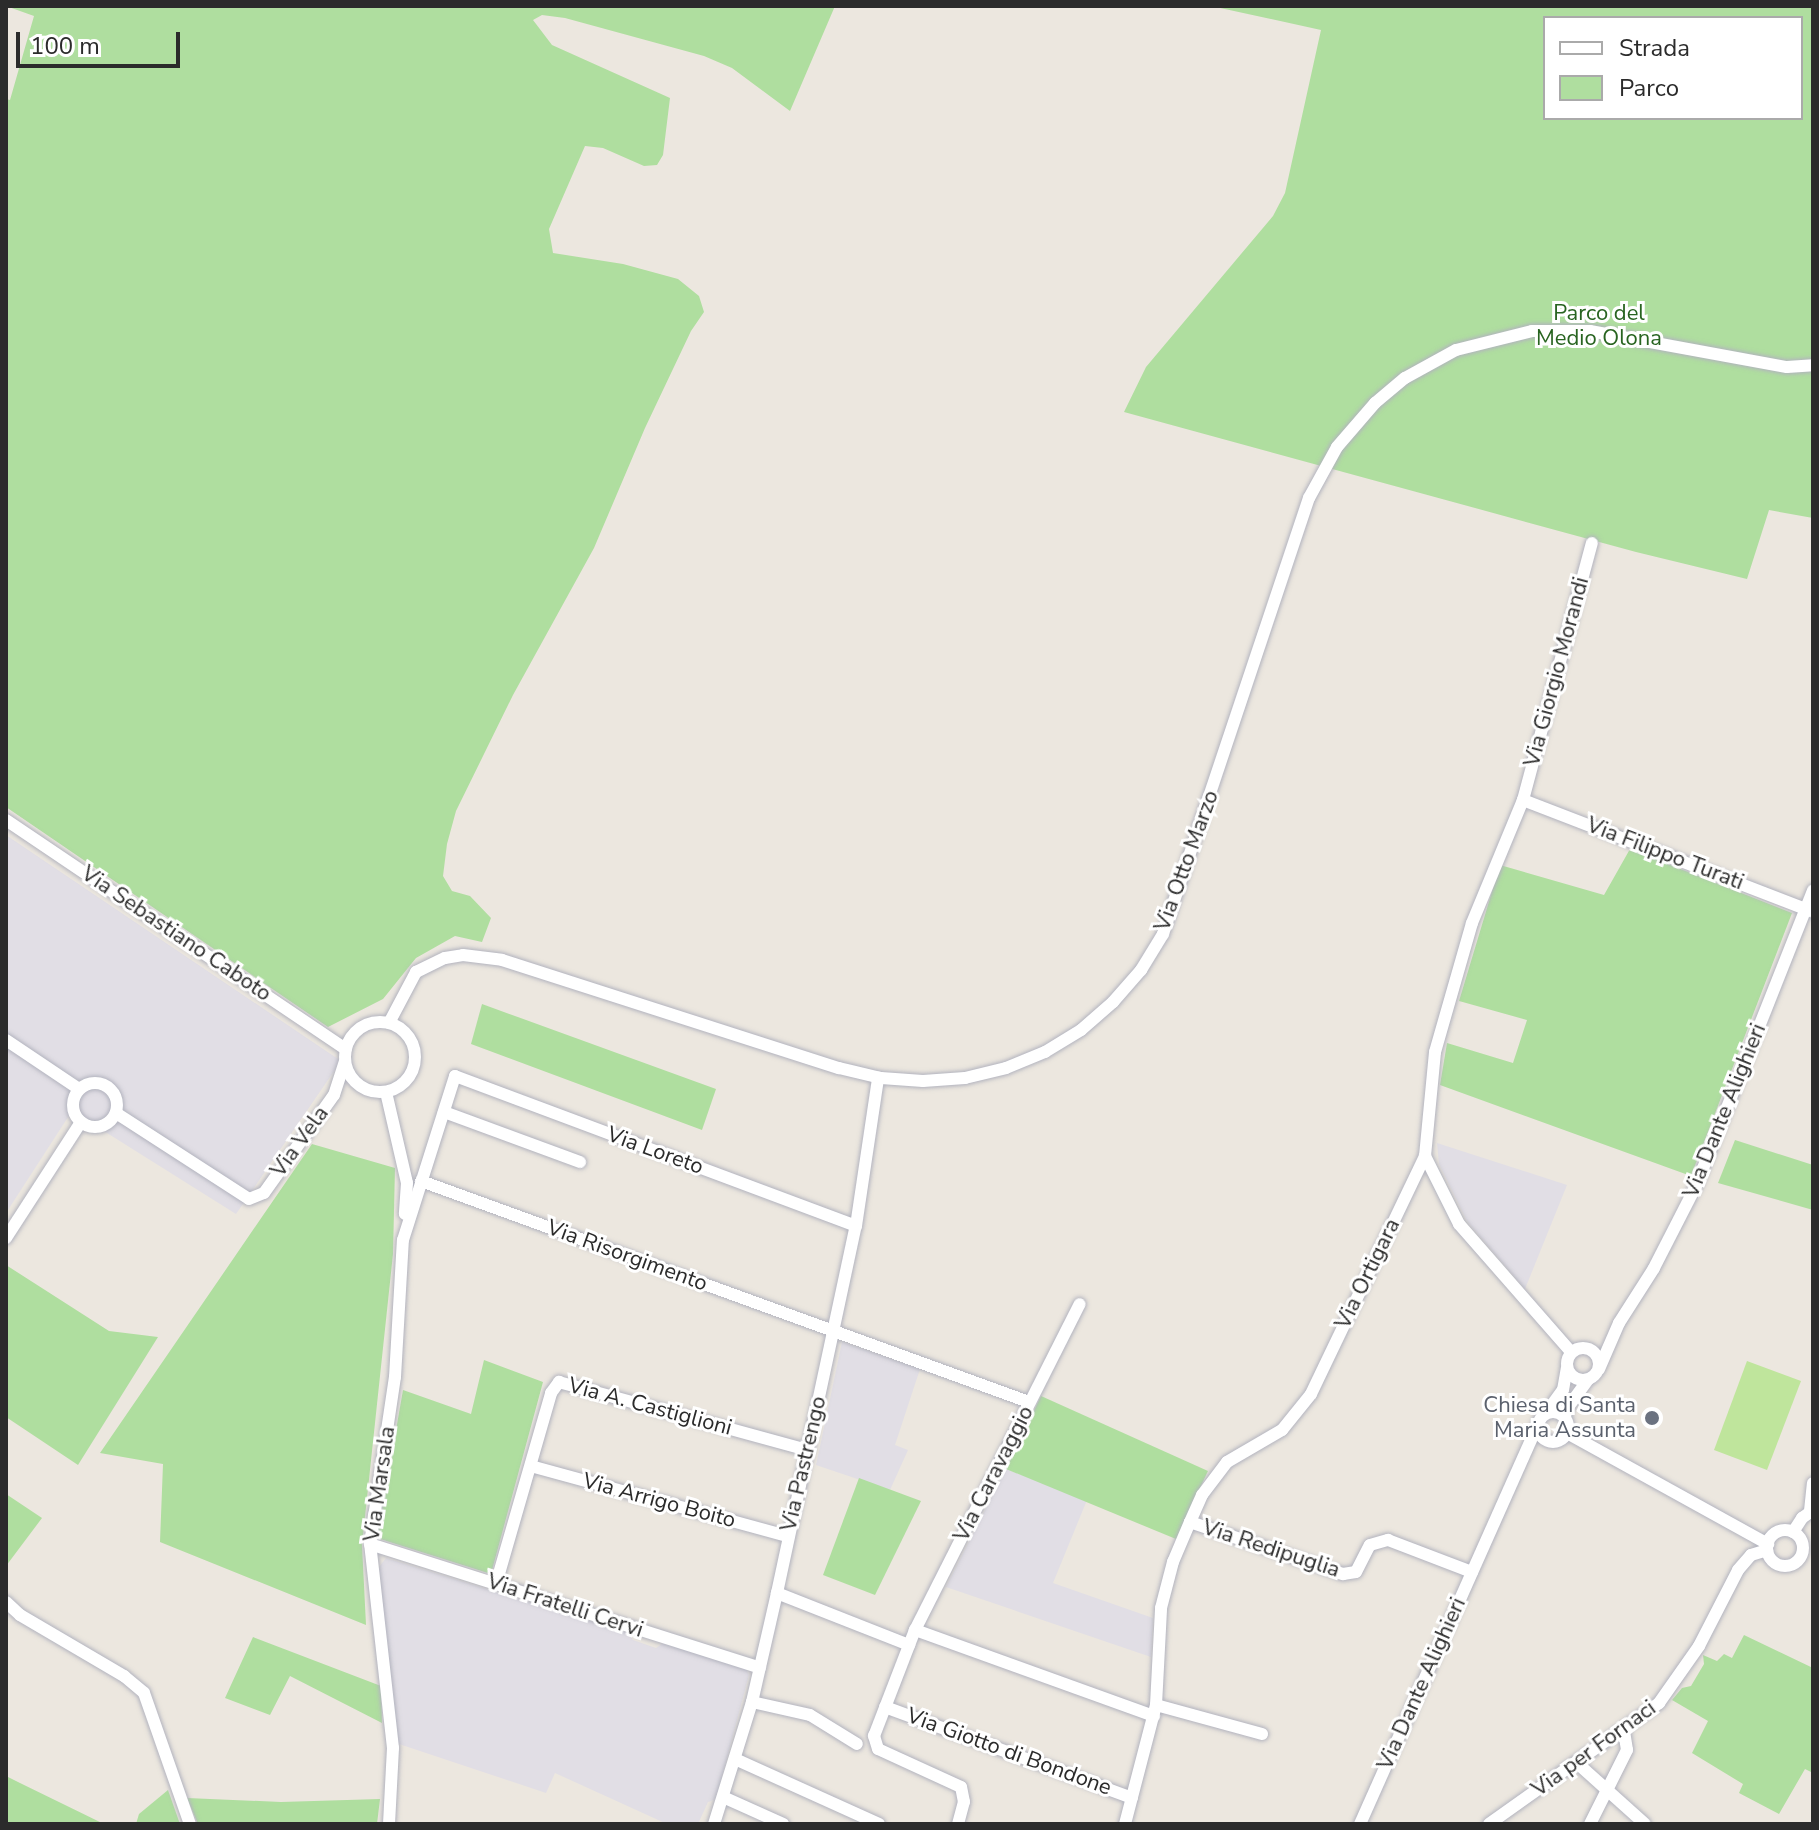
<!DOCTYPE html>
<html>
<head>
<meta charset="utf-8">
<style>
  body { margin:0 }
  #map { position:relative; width:1819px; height:1830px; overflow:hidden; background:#ece7df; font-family:"Nunito Sans",sans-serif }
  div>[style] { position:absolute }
  .industrial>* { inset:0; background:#e1dee5 }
  .green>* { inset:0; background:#afde9f }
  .pitch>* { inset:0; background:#bfe59c }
  .roads { filter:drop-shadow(0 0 2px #b2b3be) drop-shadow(0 0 2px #b2b3be) }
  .minor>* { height:12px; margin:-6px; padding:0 6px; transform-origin:6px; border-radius:6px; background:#fff }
  .minor>.ring { margin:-6px; padding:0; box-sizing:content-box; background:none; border:12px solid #fff; border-radius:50% }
  .dots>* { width:22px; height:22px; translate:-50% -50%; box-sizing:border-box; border:4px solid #fff; border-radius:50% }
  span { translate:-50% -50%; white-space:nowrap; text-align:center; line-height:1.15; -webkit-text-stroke:6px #fff; paint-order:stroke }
  .park-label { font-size:22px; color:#286420 }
  .street-label { font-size:22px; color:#2b2b2b }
  .worship-label { font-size:22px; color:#5b616d }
  .right { translate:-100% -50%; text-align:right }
  .frame { position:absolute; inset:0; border:8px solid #2b2b2b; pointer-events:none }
  .legend { position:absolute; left:1543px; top:16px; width:260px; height:104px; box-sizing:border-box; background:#fff; border:2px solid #aaa; margin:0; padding:10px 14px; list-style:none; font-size:24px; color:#2b2b2b }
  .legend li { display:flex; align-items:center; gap:16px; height:40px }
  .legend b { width:40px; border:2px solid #aaa }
  .scale { position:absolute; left:16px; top:32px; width:164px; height:36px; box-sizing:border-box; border:4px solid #2b2b2b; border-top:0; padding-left:10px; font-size:24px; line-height:28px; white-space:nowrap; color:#2b2b2b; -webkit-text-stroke:6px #fff; paint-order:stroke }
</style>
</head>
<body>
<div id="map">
  <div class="industrial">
    <i style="clip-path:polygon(6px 835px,341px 1061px,236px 1214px,72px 1111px,6px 1213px)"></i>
    <i style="clip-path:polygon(1437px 1143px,1567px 1185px,1525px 1289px,1467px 1221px,1439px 1164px)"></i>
    <i style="clip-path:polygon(842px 1342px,920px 1369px,895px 1445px,908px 1450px,890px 1490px,816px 1465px)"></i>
    <i style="clip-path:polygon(1006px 1469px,1087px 1500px,1053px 1583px,1153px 1618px,1151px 1657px,946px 1587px)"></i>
    <i style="clip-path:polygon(386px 1558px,629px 1633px,633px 1640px,656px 1648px,665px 1642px,745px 1667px,749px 1675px,716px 1799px,708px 1802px,698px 1824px,667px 1824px,555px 1773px,546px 1793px,396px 1743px,379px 1567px)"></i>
  </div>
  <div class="green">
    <i style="clip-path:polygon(6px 6px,835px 6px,790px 111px,732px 68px,704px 56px,565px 18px,542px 15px,533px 20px,552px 45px,670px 98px,663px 155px,657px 165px,644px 166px,603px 148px,585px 146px,549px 229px,553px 253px,623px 264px,678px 279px,699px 296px,704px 312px,691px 331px,645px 428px,594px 548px,513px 695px,456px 811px,447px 844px,443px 876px,452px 891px,470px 896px,491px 918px,482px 942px,455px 936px,416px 958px,383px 999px,328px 1027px,6px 807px,6px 99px,10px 100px,34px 16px)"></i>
    <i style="clip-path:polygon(evenodd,1211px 6px,1813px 6px,1813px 518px,1769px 510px,1747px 579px,1636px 552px,1124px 412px,1146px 367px,1273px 216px,1285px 193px,1321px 30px,1211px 6px,1545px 18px,1801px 18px,1801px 118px,1545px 118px,1545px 18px)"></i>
    <i style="clip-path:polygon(1630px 849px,1792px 913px,1691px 1176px,1440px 1085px,1447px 1043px,1513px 1063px,1527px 1020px,1459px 1001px,1500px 865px,1604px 895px)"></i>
    <i style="clip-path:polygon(482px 1004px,716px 1089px,702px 1130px,471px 1044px)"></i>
    <i style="clip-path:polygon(1735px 1140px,1813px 1165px,1813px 1210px,1718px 1183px)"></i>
    <i style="clip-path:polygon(312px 1144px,395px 1168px,393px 1254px,362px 1545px,366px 1625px,160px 1542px,163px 1464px,100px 1453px)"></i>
    <i style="clip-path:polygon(6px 1265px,109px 1331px,158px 1337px,78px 1465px,6px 1417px)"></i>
    <i style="clip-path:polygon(484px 1360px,543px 1382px,491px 1574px,377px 1538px,403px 1390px,471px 1414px)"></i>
    <i style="clip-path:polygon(1041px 1396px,1208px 1471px,1176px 1539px,1006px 1469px)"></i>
    <i style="clip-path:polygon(859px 1478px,921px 1501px,875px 1595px,823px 1575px)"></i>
    <i style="clip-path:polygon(6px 1494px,42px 1518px,6px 1566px)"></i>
    <i style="clip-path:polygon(1744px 1635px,1813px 1668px,1813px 1773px,1805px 1769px,1779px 1814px,1739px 1793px,1743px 1784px,1692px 1753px,1708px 1721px,1672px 1700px,1682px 1688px,1691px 1686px,1704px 1664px,1703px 1655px,1717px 1661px,1724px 1654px,1732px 1658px)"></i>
    <i style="clip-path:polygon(253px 1637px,381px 1686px,382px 1723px,290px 1676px,270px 1715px,225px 1698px)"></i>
    <i style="clip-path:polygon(6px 1776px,20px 1783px,104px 1824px,6px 1824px)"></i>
    <i style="clip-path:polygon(168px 1790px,180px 1824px,136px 1824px,139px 1814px)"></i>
    <i style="clip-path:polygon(187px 1798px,281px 1802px,380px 1799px,377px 1824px,198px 1824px)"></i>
  </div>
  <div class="pitch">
    <i style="clip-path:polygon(1747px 1361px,1801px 1381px,1767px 1470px,1714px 1450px)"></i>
  </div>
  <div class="roads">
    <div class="minor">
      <i style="left:1523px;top:800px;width:309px;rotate:21.1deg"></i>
      <i style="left:6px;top:820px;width:410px;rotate:34deg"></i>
      <i class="ring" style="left:345px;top:1022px;width:58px;height:58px"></i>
      <i style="left:389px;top:1023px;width:58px;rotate:-62.1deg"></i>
      <i style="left:416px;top:972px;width:32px;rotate:-26deg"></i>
      <i style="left:445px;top:958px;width:18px;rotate:-9deg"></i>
      <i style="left:463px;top:955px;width:39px;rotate:7deg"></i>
      <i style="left:502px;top:960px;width:354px;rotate:17.8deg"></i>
      <i style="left:839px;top:1068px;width:43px;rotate:13.4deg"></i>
      <i style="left:881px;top:1078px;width:42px;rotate:4.1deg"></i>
      <i style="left:923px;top:1081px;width:42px;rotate:-4.1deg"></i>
      <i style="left:965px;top:1078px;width:42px;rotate:-13.7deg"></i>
      <i style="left:1006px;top:1068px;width:42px;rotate:-22.3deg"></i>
      <i style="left:1045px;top:1052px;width:42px;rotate:-31.4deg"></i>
      <i style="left:1081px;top:1030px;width:43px;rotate:-41.2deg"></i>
      <i style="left:1113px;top:1002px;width:43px;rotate:-48.8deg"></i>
      <i style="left:1141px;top:970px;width:42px;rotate:-58.6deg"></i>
      <i style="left:1163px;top:934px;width:460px;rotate:-71.5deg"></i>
      <i style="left:1309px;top:498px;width:58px;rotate:-61.2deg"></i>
      <i style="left:1337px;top:447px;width:58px;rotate:-49.2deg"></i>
      <i style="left:1375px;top:403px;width:39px;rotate:-40deg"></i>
      <i style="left:1405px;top:378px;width:58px;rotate:-28.8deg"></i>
      <i style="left:1456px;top:350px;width:78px;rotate:-14deg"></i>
      <i style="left:1532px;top:331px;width:58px"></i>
      <i style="left:1590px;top:331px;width:200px;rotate:10.4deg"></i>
      <i style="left:1787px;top:367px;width:26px;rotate:-4deg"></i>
      <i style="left:6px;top:1040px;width:88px;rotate:33.9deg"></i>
      <i class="ring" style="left:73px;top:1083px;width:32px;height:32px"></i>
      <i style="left:386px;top:1092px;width:93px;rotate:77deg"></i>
      <i style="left:407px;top:1183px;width:31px;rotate:94deg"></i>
      <i style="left:444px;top:1112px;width:145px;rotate:20.2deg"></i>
      <i style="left:116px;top:1113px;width:158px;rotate:32.9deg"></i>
      <i style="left:249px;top:1199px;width:16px;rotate:-22deg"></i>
      <i style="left:264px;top:1193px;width:120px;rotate:-54.5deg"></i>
      <i style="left:334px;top:1095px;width:35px;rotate:-72deg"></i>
      <i style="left:1425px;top:1156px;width:76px;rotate:63.4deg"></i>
      <i style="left:1459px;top:1224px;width:170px;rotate:48.8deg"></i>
      <i style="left:421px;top:1181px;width:647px;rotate:19.98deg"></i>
      <i style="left:6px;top:1238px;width:138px;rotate:-57.1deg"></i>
      <i class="ring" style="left:1567px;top:1348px;width:20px;height:20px"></i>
      <i style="left:1599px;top:1369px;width:50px;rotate:-66.5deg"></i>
      <i style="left:1619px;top:1323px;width:65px;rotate:-57.5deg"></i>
      <i style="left:1654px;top:1268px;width:92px;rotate:-62.9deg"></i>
      <i style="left:1696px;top:1186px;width:318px;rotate:-68.4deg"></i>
      <i class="ring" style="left:1538px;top:1412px;width:18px;height:18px"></i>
      <i style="left:1546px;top:1413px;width:29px;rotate:-54deg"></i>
      <i style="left:1563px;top:1390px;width:22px;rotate:-80deg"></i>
      <i style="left:1565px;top:1418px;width:8px;rotate:-83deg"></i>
      <i style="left:1566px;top:1410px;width:37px;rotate:-54deg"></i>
      <i style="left:1567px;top:1433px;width:230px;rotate:28.9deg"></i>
      <i style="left:531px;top:1466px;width:265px;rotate:15.3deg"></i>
      <i style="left:1810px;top:1511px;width:28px;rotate:-84deg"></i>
      <i style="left:1190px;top:1522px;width:162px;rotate:18.8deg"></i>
      <i style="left:1343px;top:1574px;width:13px;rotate:-9deg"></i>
      <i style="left:1356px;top:1572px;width:30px;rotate:-63deg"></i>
      <i style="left:1370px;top:1545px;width:19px;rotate:-16deg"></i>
      <i style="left:1388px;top:1540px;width:90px;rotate:20.9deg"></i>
      <i class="ring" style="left:1767px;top:1530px;width:24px;height:24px"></i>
      <i style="left:1793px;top:1532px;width:17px;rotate:-57deg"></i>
      <i style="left:1802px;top:1518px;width:14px;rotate:-36deg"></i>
      <i style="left:370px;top:1544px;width:409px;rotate:17.6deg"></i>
      <i style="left:496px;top:1584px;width:199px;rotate:-73.9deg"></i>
      <i style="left:551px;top:1393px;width:14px;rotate:-54deg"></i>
      <i style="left:559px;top:1382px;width:258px;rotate:15.3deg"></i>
      <i style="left:777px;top:1593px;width:142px;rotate:21.5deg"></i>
      <i style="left:6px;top:1602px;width:19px;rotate:43deg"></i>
      <i style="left:20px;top:1615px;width:121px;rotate:30.4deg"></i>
      <i style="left:124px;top:1676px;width:26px;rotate:40deg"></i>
      <i style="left:144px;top:1693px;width:139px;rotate:70.7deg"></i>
      <i style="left:915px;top:1630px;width:254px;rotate:19.8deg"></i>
      <i style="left:752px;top:1702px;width:59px;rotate:12.6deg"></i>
      <i style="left:810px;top:1715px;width:55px;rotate:31.7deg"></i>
      <i style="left:1156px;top:1705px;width:110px;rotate:15.3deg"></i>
      <i style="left:885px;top:1707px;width:263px;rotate:20.2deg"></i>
      <i style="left:735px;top:1759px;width:158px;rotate:24.3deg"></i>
      <i style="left:1577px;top:1763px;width:91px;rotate:41.9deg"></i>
      <i style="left:723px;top:1797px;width:66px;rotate:24.2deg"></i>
      <i style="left:389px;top:1824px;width:76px;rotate:-87deg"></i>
      <i style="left:393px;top:1748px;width:205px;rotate:-96.4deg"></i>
      <i style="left:370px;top:1544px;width:169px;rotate:-81.5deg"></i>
      <i style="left:395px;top:1377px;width:137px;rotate:-86.7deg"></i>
      <i style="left:403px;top:1240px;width:172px;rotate:-72.4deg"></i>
      <i style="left:455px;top:1076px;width:428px;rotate:20.5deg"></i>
      <i style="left:714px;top:1824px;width:128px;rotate:-72.7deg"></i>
      <i style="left:752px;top:1702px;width:112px;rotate:-77.1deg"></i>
      <i style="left:777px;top:1593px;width:375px;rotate:-77.9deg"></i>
      <i style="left:856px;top:1226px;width:150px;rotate:-81.5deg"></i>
      <i style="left:958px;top:1824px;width:23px;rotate:-75deg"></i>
      <i style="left:964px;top:1802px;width:15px;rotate:-101deg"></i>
      <i style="left:961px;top:1787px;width:91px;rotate:-155.4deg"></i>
      <i style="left:878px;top:1749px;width:14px;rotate:-107deg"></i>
      <i style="left:874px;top:1736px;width:114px;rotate:-68.9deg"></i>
      <i style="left:915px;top:1630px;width:365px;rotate:-63.2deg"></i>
      <i style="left:1125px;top:1824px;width:123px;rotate:-75.4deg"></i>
      <i style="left:1156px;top:1705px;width:97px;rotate:-87deg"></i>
      <i style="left:1161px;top:1608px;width:48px;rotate:-75.4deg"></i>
      <i style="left:1173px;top:1562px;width:43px;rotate:-67deg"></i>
      <i style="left:1190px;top:1522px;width:30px;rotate:-66deg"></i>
      <i style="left:1202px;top:1495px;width:41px;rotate:-52.9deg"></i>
      <i style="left:1227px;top:1462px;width:64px;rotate:-30.2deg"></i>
      <i style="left:1282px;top:1430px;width:46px;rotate:-51.1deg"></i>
      <i style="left:1311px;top:1394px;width:264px;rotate:-64.4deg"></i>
      <i style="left:1425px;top:1156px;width:104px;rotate:-84.5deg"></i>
      <i style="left:1435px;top:1052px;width:134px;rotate:-74deg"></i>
      <i style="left:1472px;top:923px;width:133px;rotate:-67.5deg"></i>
      <i style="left:1523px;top:800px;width:266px;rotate:-75deg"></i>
      <i style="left:1360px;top:1824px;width:436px;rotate:-66deg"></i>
      <i style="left:1489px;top:1824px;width:209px;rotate:-35.4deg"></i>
      <i style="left:1659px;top:1703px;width:70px;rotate:-54.9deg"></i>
      <i style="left:1699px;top:1646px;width:85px;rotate:-62.8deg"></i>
      <i style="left:1738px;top:1570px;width:20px;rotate:-49deg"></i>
      <i style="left:1751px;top:1555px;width:17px;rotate:-17deg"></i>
      <i style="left:1590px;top:1824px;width:83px;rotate:-63.4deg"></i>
      <i style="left:1627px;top:1750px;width:19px;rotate:-99deg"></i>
    </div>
  </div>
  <div class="dots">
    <i style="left:1652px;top:1418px;background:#6b7280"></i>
  </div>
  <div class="park-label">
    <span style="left:1599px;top:326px">Parco del<br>Medio Olona</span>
  </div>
  <div class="street-label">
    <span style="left:1557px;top:672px;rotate:-75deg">Via Giorgio Morandi</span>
    <span style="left:1665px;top:854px;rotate:21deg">Via Filippo Turati</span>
    <span style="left:1187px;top:861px;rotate:-70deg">Via Otto Marzo</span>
    <span style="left:176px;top:934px;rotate:34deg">Via Sebastiano Caboto</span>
    <span style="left:1725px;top:1111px;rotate:-68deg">Via Dante Alighieri</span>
    <span style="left:300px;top:1142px;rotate:-54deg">Via Vela</span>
    <span style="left:655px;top:1151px;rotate:20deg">Via Loreto</span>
    <span style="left:627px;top:1256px;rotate:20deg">Via Risorgimento</span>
    <span style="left:1368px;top:1274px;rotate:-64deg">Via Ortigara</span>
    <span style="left:650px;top:1407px;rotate:15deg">Via A. Castiglioni</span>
    <span style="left:804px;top:1464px;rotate:-77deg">Via Pastrengo</span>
    <span style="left:994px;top:1474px;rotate:-63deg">Via Caravaggio</span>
    <span style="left:380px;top:1484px;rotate:-82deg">Via Marsala</span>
    <span style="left:659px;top:1501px;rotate:15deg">Via Arrigo Boito</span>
    <span style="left:1271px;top:1549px;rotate:18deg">Via Redipuglia</span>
    <span style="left:565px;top:1606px;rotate:18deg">Via Fratelli Cervi</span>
    <span style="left:1422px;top:1684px;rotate:-66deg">Via Dante Alighieri</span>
    <span style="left:1594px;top:1749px;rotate:-36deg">Via per Fornaci</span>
    <span style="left:1009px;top:1752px;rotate:20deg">Via Giotto di Bondone</span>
  </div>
  <div class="worship-label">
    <span class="right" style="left:1636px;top:1418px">Chiesa di Santa<br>Maria Assunta</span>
  </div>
  <div class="frame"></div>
  <ul class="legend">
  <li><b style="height:10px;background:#fff"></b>Strada</li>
  <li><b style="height:22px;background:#afde9f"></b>Parco</li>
  </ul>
  <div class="scale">100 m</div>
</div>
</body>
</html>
